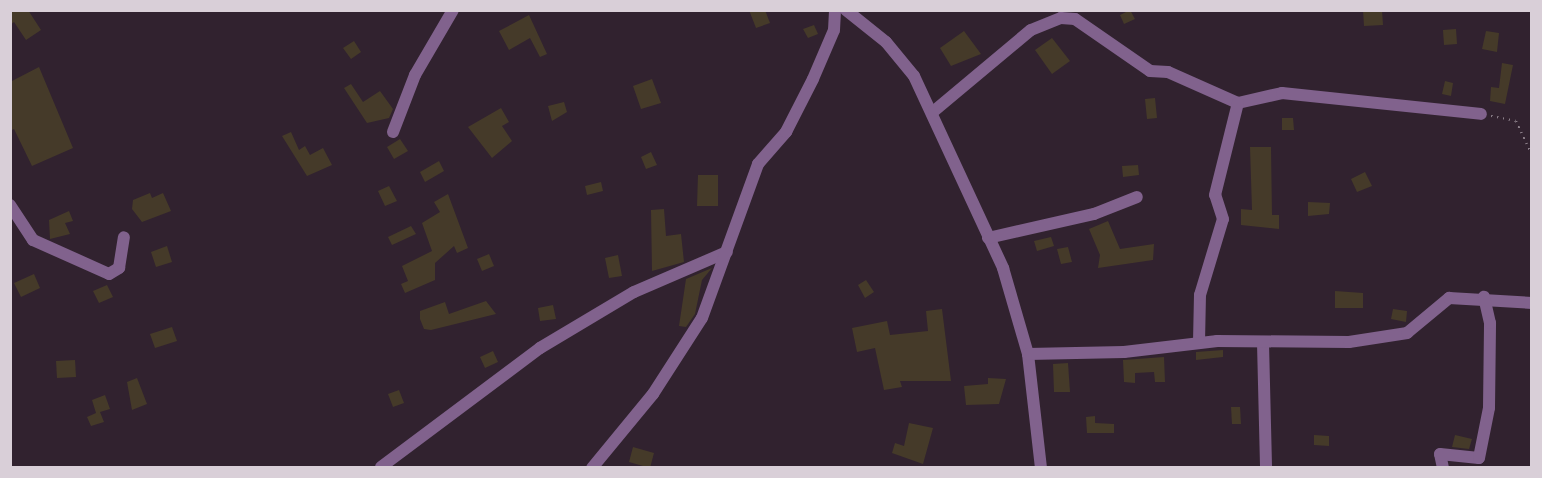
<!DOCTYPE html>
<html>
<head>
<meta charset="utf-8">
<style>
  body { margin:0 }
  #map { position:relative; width:1542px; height:478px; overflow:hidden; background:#31222f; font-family:Poppins,sans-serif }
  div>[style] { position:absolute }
  .building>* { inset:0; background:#453a29 }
  .path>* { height:2px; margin-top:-1px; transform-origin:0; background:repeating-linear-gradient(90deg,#8b7f89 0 1.5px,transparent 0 6px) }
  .minor>* { height:12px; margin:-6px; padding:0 6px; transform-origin:6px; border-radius:6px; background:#81628d }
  span { translate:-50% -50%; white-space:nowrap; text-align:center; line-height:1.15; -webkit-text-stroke:4.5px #31222f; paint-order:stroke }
  .frame { position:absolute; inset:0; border:12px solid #d9cfd8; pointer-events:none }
</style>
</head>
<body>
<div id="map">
  <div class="building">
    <i style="clip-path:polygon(10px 10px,28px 10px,41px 30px,26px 40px,14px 22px,10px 25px)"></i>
    <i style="clip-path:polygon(749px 10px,765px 10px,770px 23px,756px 28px)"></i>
    <i style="clip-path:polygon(1130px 10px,1135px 19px,1124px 24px,1120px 15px)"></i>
    <i style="clip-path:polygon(1363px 10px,1382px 10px,1383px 25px,1364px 26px)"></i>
    <i style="clip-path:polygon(529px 15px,547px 54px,540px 57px,530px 38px,509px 50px,499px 31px)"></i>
    <i style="clip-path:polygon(814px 25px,818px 34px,808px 38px,803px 29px)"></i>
    <i style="clip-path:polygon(1456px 29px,1457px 44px,1444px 45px,1443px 30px)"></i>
    <i style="clip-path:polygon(964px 31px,981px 54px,951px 66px,940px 48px)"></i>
    <i style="clip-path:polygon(1486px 31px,1499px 33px,1497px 52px,1482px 49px)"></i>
    <i style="clip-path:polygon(1052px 38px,1070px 61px,1052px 74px,1035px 50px)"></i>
    <i style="clip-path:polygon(354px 41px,361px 52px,351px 59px,343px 48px)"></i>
    <i style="clip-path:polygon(1502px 63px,1513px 65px,1505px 104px,1490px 101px,1491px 87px,1499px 88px)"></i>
    <i style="clip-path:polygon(39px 67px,73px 148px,32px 166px,14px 129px,10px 131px,10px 82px)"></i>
    <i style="clip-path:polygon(652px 79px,661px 103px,641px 109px,633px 86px)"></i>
    <i style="clip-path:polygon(1445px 81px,1453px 83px,1451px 96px,1442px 94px)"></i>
    <i style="clip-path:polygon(351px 84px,363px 102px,380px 91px,393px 109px,389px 118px,367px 123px,344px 88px)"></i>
    <i style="clip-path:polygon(1155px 98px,1157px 118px,1147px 119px,1145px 99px)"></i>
    <i style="clip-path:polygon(564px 102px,567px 112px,552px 121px,548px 106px)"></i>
    <i style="clip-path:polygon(501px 108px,509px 122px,502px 126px,512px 141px,492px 158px,468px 127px)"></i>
    <i style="clip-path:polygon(1282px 118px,1293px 118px,1294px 130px,1282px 130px)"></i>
    <i style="clip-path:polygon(291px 132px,299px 150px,305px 146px,310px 155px,323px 148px,332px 165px,307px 176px,282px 136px)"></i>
    <i style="clip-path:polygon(400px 139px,408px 151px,394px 159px,387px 147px)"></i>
    <i style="clip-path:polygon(1250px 147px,1271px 147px,1272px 215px,1279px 215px,1279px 229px,1241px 225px,1241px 209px,1252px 210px)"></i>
    <i style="clip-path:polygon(651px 152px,657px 165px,646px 169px,641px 157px)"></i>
    <i style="clip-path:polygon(439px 161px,444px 171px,425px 182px,420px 172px)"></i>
    <i style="clip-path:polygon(1138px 165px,1139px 175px,1123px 177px,1122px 166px)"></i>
    <i style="clip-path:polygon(1365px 172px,1372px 186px,1357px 192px,1351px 179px)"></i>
    <i style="clip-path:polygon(698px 175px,718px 175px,718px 206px,697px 206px)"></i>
    <i style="clip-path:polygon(601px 182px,603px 191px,587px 195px,585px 186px)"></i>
    <i style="clip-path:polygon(389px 186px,397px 201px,385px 206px,378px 191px)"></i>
    <i style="clip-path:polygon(150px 193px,152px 198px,163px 193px,171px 211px,142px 222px,132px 209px,133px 200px)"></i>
    <i style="clip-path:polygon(448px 194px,468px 248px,457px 253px,454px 246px,435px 263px,435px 280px,405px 293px,401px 284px,408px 281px,402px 266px,432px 251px,422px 223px,440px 212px,434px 202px)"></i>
    <i style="clip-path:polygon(1308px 202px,1330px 203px,1329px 214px,1308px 216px)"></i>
    <i style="clip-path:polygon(664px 209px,666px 236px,681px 234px,684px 262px,652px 271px,651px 210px)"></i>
    <i style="clip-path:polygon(69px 211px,73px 221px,65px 223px,70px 234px,50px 239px,49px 220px)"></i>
    <i style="clip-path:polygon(1108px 221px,1120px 249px,1154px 244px,1153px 260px,1098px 268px,1100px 255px,1089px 229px)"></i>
    <i style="clip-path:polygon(411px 226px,416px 234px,392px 245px,388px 237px)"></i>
    <i style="clip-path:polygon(1051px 237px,1054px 246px,1037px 251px,1034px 241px)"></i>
    <i style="clip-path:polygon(167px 246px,172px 262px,156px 267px,151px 252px)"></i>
    <i style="clip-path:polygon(1068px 247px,1072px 262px,1061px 264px,1057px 249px)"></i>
    <i style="clip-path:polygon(489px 254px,494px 266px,482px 271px,477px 259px)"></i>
    <i style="clip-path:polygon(618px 255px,622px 276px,609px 278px,605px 258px)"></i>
    <i style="clip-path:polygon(712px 268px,702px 280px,695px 314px,686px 327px,679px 326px,686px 279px)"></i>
    <i style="clip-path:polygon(34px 274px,40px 288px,21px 297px,14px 283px)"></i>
    <i style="clip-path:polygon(866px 280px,874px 292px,865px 298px,858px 285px)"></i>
    <i style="clip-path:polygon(107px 285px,113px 297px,99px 303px,93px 291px)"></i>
    <i style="clip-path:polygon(1335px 291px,1363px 293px,1363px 308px,1335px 308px)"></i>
    <i style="clip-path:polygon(486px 301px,496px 314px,431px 330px,424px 329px,420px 319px,420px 311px,445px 302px,449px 314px)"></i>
    <i style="clip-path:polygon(553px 305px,556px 319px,540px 321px,538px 308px)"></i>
    <i style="clip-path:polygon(942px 309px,951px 381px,900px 381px,902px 387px,884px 390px,875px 348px,857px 352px,852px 328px,887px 321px,890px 335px,928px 331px,926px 311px)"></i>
    <i style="clip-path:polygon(1393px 309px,1407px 311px,1406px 322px,1391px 319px)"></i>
    <i style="clip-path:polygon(172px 327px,177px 341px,155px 348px,150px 334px)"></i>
    <i style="clip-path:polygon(1223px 350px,1223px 357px,1196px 360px,1196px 352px)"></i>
    <i style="clip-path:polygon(493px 351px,498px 362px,485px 368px,480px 357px)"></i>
    <i style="clip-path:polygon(1164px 357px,1165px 382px,1155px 382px,1154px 372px,1135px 373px,1135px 383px,1124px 382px,1123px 360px)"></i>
    <i style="clip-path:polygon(75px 360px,76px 377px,57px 378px,56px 361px)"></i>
    <i style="clip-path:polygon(1068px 363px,1070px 392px,1054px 392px,1053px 364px)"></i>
    <i style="clip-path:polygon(137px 378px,147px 404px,132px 410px,127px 382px)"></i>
    <i style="clip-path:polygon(988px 378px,1006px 379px,999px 404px,966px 405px,964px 386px,988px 384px)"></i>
    <i style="clip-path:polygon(399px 390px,404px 403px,393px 407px,388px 394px)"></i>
    <i style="clip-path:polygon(105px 395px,110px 409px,100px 412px,104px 422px,91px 426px,87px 417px,96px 413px,92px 400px)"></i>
    <i style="clip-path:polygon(1231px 407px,1240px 407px,1241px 424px,1232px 424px)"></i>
    <i style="clip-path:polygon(1095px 416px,1095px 423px,1114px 424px,1114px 433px,1087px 433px,1086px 417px)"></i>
    <i style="clip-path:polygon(909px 423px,933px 428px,923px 464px,892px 453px,895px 443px,904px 446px)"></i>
    <i style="clip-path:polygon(1314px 435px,1329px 436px,1329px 446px,1314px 445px)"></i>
    <i style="clip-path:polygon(1455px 435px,1472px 439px,1469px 449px,1452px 447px)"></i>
    <i style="clip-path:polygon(633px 447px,654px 453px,650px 468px,629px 462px)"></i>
  </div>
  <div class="path">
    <i style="left:1491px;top:116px;width:25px;rotate:11deg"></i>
    <i style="left:1516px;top:121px;width:38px;rotate:65deg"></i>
  </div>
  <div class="minor">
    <i style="left:846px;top:10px;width:51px;rotate:38.7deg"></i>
    <i style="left:886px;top:42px;width:44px;rotate:50.5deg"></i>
    <i style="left:914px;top:76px;width:212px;rotate:65.1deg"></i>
    <i style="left:1003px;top:268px;width:90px;rotate:73.8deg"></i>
    <i style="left:1028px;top:354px;width:115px;rotate:83.5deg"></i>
    <i style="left:934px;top:111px;width:126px;rotate:-39.9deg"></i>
    <i style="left:1031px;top:30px;width:32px;rotate:-22deg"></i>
    <i style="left:1061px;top:18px;width:14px;rotate:4deg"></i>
    <i style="left:1075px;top:19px;width:91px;rotate:34.7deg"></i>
    <i style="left:1150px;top:71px;width:18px;rotate:3deg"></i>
    <i style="left:1168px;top:72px;width:77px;rotate:23.9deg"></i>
    <i style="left:1238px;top:103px;width:45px;rotate:-12.8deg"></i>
    <i style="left:1282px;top:93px;width:200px;rotate:6deg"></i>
    <i style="left:393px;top:132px;width:61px;rotate:-68.9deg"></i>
    <i style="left:415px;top:75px;width:75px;rotate:-59.7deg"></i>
    <i style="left:10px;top:205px;width:42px;rotate:56.7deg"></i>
    <i style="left:33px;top:240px;width:83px;rotate:24.1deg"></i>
    <i style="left:109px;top:274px;width:12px;rotate:-31deg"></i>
    <i style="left:119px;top:268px;width:31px;rotate:-81deg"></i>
    <i style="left:988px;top:238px;width:109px;rotate:-12.8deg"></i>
    <i style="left:1094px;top:214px;width:46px;rotate:-21.6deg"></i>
    <i style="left:1199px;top:342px;width:47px;rotate:-88.8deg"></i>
    <i style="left:1200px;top:295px;width:79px;rotate:-73.2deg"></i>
    <i style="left:1223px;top:219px;width:25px;rotate:-108deg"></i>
    <i style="left:1215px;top:195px;width:95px;rotate:-76deg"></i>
    <i style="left:1263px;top:343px;width:125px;rotate:88.6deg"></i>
    <i style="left:1028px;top:354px;width:96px;rotate:-1.2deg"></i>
    <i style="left:1124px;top:352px;width:94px;rotate:-6.7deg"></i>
    <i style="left:1217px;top:341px;width:132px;rotate:0.4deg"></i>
    <i style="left:1349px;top:342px;width:59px;rotate:-8.8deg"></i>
    <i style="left:1407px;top:333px;width:55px;rotate:-39.8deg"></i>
    <i style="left:1449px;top:298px;width:83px;rotate:3.4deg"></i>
    <i style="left:381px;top:467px;width:199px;rotate:-36.8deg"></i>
    <i style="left:540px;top:348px;width:109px;rotate:-30.8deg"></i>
    <i style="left:634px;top:292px;width:101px;rotate:-23.3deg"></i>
    <i style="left:592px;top:468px;width:96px;rotate:-50.5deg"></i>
    <i style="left:653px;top:394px;width:90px;rotate:-57.2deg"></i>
    <i style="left:702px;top:318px;width:164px;rotate:-70deg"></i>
    <i style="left:758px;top:164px;width:43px;rotate:-48.8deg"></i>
    <i style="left:786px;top:132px;width:59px;rotate:-63deg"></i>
    <i style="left:813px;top:79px;width:53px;rotate:-66.8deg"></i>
    <i style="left:834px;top:30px;width:20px;rotate:-87deg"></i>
    <i style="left:1443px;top:468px;width:14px;rotate:-102deg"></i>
    <i style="left:1440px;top:454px;width:39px;rotate:6deg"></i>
    <i style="left:1479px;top:458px;width:51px;rotate:-78.7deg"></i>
    <i style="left:1489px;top:408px;width:85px;rotate:-89.3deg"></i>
    <i style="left:1490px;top:323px;width:27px;rotate:-103deg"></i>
  </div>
  <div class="frame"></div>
</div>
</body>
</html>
